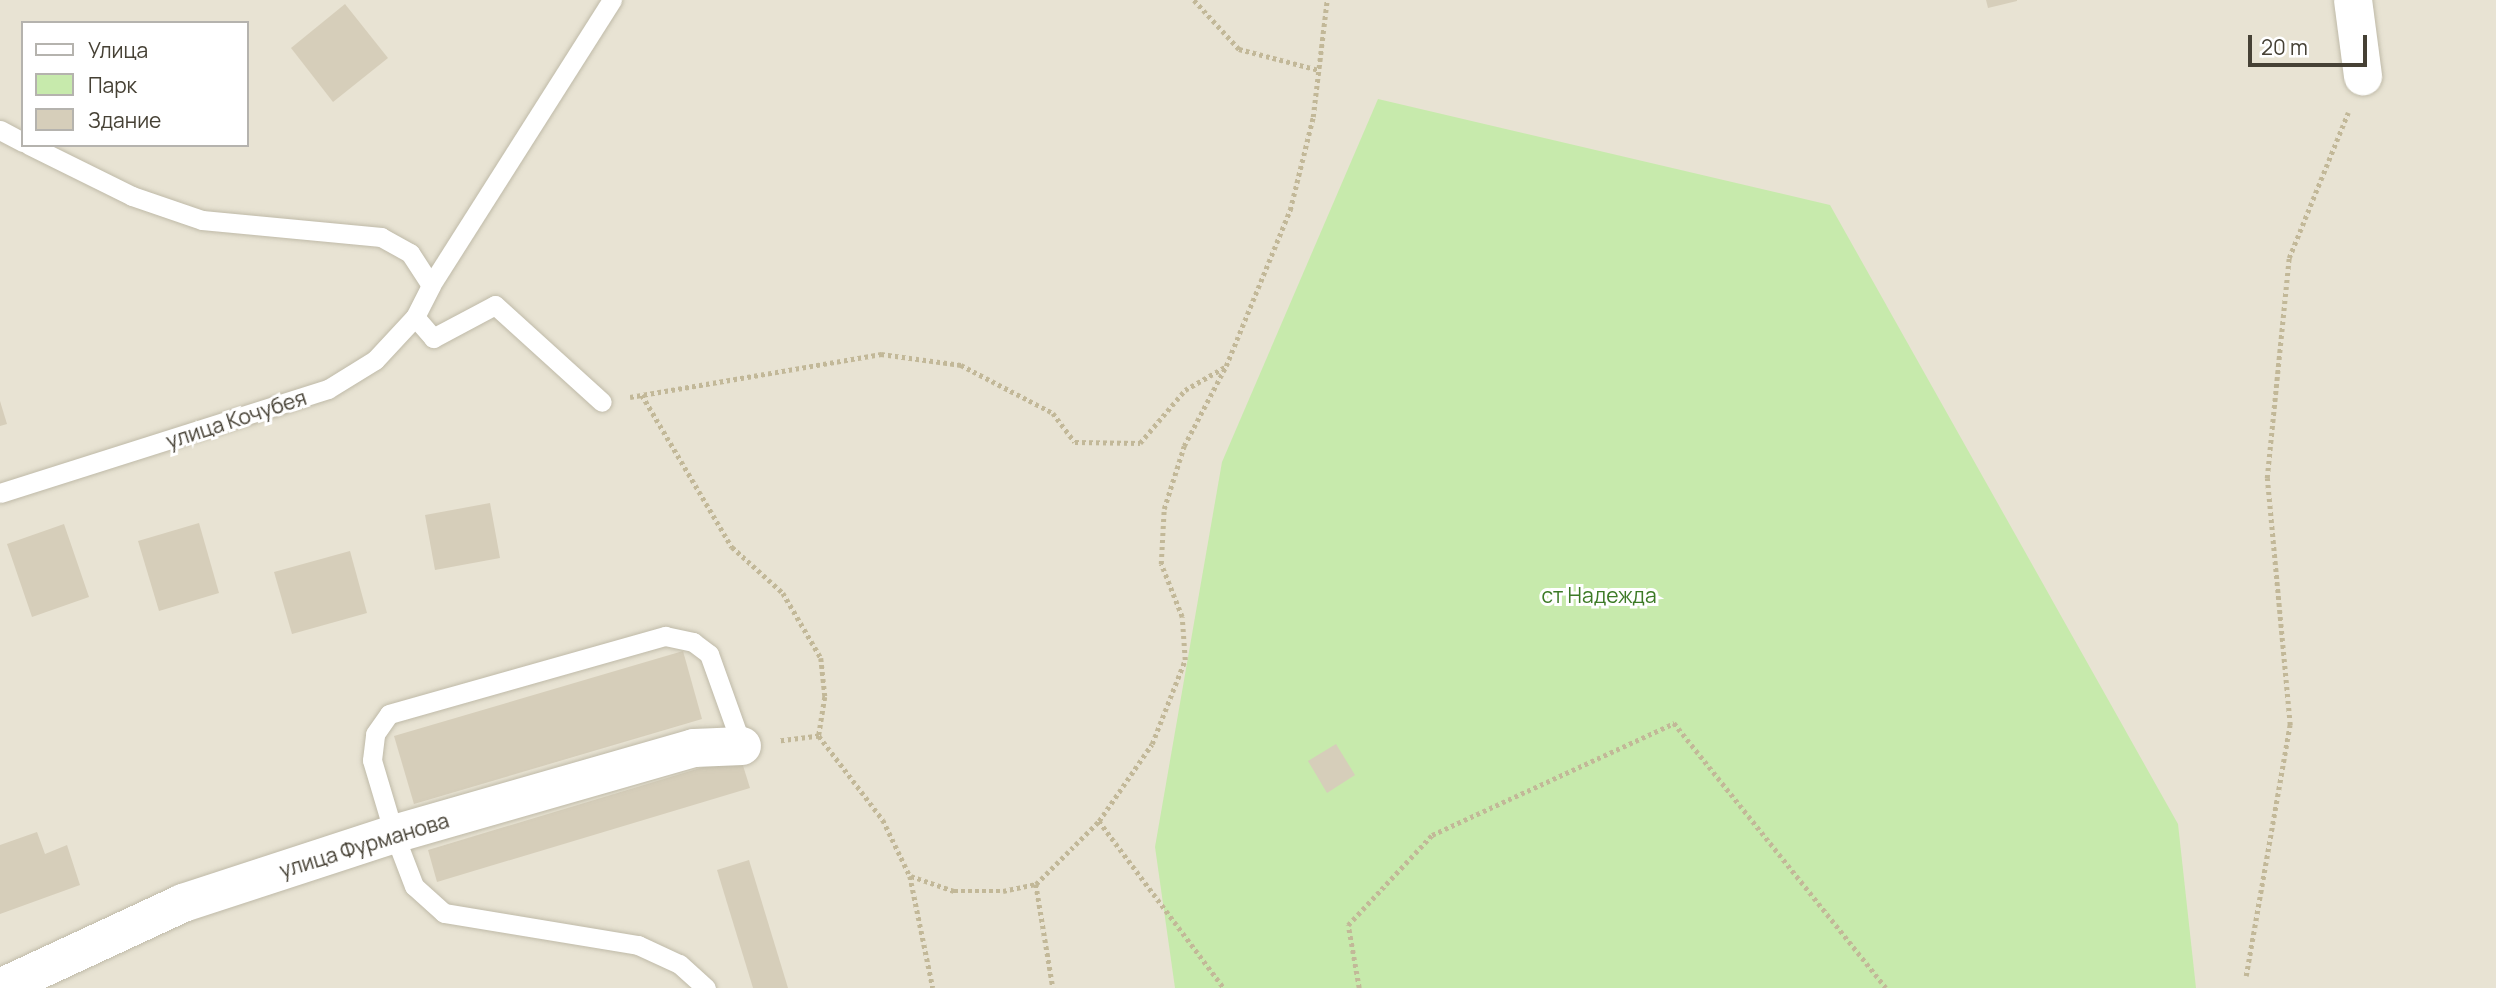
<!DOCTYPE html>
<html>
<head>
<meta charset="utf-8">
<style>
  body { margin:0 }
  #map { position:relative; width:2496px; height:988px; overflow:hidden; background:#f3f1e5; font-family:Manrope,sans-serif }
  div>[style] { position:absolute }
  .residential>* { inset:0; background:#e8e3d3 }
  .green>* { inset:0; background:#c7eaac }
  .building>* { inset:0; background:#d6ceba }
  .path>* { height:4.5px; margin-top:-2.25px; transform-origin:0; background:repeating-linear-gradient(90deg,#c2b898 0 3.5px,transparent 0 7px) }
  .roads { filter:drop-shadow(0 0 2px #bfbaa8) drop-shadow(0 0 2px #bfbaa8) }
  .lane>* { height:19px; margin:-9.5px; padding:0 9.5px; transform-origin:9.5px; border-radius:9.5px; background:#fff }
  .street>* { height:38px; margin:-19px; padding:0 19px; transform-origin:19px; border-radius:19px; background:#fff }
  span { translate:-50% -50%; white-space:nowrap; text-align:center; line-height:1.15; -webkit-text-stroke:6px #fff; paint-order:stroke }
  .street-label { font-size:21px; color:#464135 }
  .park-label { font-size:21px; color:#3c7a26 }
  .legend { position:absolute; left:21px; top:21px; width:228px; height:126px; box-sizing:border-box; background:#fff; border:2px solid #b5b3ae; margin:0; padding:9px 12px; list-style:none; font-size:21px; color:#464135 }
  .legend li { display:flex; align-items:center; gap:14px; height:35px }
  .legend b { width:35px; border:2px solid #b5b3ae }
  .scale { position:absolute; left:2248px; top:35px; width:119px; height:32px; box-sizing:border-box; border:4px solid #464135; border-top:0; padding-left:9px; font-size:21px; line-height:24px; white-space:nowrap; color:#464135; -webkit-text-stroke:5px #fff; paint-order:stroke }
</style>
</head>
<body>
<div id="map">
  <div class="residential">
    <i style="clip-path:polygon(evenodd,0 0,2496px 0,2496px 988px,0 988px,0 0,23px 23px,247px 23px,247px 145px,23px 145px,23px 23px)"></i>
  </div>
  <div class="green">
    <i style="clip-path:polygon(1378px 99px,1830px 205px,2178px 824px,2196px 988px,1175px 988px,1155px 847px,1222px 462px)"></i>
  </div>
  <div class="building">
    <i style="clip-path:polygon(1986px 0,2017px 0,2017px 1px,1988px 8px)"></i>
    <i style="clip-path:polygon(345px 4px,388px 58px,333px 102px,291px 48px)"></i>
    <i style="clip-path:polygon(0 401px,7px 424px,0 426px)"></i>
    <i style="clip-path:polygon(490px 503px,500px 558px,435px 570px,425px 515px)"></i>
    <i style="clip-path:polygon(199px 523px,219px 593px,159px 611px,138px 541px)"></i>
    <i style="clip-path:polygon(64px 524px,89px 597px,32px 617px,7px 544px)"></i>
    <i style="clip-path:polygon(350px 551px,367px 613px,292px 634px,274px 572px)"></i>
    <i style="clip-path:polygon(683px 651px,702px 719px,414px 804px,394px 736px)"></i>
    <i style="clip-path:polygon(1336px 744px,1355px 775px,1327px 793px,1308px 761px)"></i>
    <i style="clip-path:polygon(740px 756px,750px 788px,437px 882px,428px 850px)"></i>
    <i style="clip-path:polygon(37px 832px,45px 854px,67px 845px,80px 885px,0 914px,0 845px)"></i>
    <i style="clip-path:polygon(749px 860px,788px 988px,753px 988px,717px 870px)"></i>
  </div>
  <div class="path">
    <i style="left:1194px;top:0;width:67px;rotate:47.4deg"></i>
    <i style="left:1239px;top:49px;width:83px;rotate:14.7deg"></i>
    <i style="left:642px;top:395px;width:177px;rotate:59.4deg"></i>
    <i style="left:732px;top:547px;width:69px;rotate:42deg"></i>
    <i style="left:783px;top:593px;width:75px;rotate:59.7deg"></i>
    <i style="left:821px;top:658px;width:39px;rotate:84deg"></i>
    <i style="left:825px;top:697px;width:39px;rotate:99deg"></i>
    <i style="left:819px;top:736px;width:40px;rotate:172.9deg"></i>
    <i style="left:630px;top:397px;width:255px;rotate:-9.7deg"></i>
    <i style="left:881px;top:354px;width:81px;rotate:7.8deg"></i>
    <i style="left:961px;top:365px;width:104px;rotate:27.6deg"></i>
    <i style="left:1053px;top:413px;width:36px;rotate:53deg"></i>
    <i style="left:1075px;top:442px;width:65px;rotate:0.9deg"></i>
    <i style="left:1140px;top:443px;width:70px;rotate:-49.7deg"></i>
    <i style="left:1185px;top:390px;width:46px;rotate:-29.9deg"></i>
    <i style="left:819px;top:736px;width:106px;rotate:52.7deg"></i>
    <i style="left:883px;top:820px;width:62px;rotate:64.3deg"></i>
    <i style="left:910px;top:876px;width:114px;rotate:78.4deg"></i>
    <i style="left:1099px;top:821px;width:209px;rotate:53.2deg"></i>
    <i style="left:911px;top:876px;width:46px;rotate:19.2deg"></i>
    <i style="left:954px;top:891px;width:49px"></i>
    <i style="left:1003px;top:891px;width:34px;rotate:-12deg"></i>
    <i style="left:1036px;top:884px;width:105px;rotate:80.7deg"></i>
    <i style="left:1036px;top:884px;width:89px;rotate:-45deg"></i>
    <i style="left:1099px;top:821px;width:93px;rotate:-55.5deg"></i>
    <i style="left:1152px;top:744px;width:90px;rotate:-68.6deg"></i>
    <i style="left:1185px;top:660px;width:43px;rotate:-94deg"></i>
    <i style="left:1182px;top:617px;width:57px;rotate:-111.6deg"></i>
    <i style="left:1161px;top:564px;width:55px;rotate:-86.9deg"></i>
    <i style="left:1164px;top:509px;width:66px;rotate:-72.4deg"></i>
    <i style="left:1184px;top:446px;width:90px;rotate:-62.3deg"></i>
    <i style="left:1226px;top:366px;width:169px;rotate:-67.7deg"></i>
    <i style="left:1290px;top:210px;width:96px;rotate:-76.1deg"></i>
    <i style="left:1313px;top:117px;width:118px;rotate:-83.2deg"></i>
    <i style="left:2246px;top:976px;width:255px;rotate:-80.1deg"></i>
    <i style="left:2290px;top:725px;width:248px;rotate:-95.3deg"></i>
    <i style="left:2267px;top:478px;width:221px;rotate:-84.3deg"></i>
    <i style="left:2289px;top:258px;width:157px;rotate:-67.9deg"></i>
    <i style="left:1359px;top:988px;width:64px;rotate:-99.9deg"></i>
    <i style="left:1348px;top:925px;width:123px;rotate:-47deg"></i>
    <i style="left:1432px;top:835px;width:267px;rotate:-24.8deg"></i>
    <i style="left:1674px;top:723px;width:339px;rotate:51.3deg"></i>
  </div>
  <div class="roads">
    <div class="lane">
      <i style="left:0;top:130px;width:26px;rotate:28deg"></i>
      <i style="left:29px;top:145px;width:115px;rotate:26.3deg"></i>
      <i style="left:132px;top:196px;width:74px;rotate:18.9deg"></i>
      <i style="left:202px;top:220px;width:180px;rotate:5.4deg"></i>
      <i style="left:381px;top:237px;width:33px;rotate:29deg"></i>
      <i style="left:410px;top:253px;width:38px;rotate:57deg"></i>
      <i style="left:415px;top:317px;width:28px;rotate:49deg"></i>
      <i style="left:433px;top:338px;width:70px;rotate:-28deg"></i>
      <i style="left:495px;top:305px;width:144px;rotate:42.2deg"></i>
      <i style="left:0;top:493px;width:344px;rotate:-17.6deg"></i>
      <i style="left:328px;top:389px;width:55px;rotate:-31.7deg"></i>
      <i style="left:375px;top:360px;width:59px;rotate:-47.1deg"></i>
      <i style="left:415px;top:317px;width:36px;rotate:-63deg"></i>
      <i style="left:431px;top:285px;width:338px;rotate:-57.6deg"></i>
      <i style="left:706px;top:988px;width:36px;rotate:-138deg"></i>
      <i style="left:679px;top:964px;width:45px;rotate:-155.1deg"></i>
      <i style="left:638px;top:945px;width:197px;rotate:-170.6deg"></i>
      <i style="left:444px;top:913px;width:40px;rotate:-138deg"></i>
      <i style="left:414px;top:886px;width:56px;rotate:-111deg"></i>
      <i style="left:394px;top:834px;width:77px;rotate:-106.6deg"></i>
      <i style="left:372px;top:760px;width:26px;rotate:-83deg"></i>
      <i style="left:375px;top:734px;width:24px;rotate:-55deg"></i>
      <i style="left:389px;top:714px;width:287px;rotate:-15.8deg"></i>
      <i style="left:665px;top:636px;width:29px;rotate:12deg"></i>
      <i style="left:693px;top:642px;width:20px;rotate:37deg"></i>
      <i style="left:709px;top:654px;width:98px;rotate:70.3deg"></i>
    </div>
    <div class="street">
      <i style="left:2353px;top:0;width:77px;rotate:82.5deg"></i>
      <i style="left:0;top:988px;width:202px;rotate:-24.9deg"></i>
      <i style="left:183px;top:903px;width:222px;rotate:-18.1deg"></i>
      <i style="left:394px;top:834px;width:312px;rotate:-16deg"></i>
      <i style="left:694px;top:748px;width:48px;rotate:-2.4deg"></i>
    </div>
  </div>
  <div class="street-label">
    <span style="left:236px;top:419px;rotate:-18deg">улица Кочубея</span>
    <span style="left:364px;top:845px;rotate:-17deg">улица Фурманова</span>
  </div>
  <div class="park-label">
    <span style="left:1599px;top:595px">ст Надежда</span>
  </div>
  <ul class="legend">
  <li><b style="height:9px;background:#fff"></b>Улица</li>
  <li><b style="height:19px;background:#c7eaac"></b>Парк</li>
  <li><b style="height:19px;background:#d6ceba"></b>Здание</li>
  </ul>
  <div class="scale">20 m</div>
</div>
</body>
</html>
